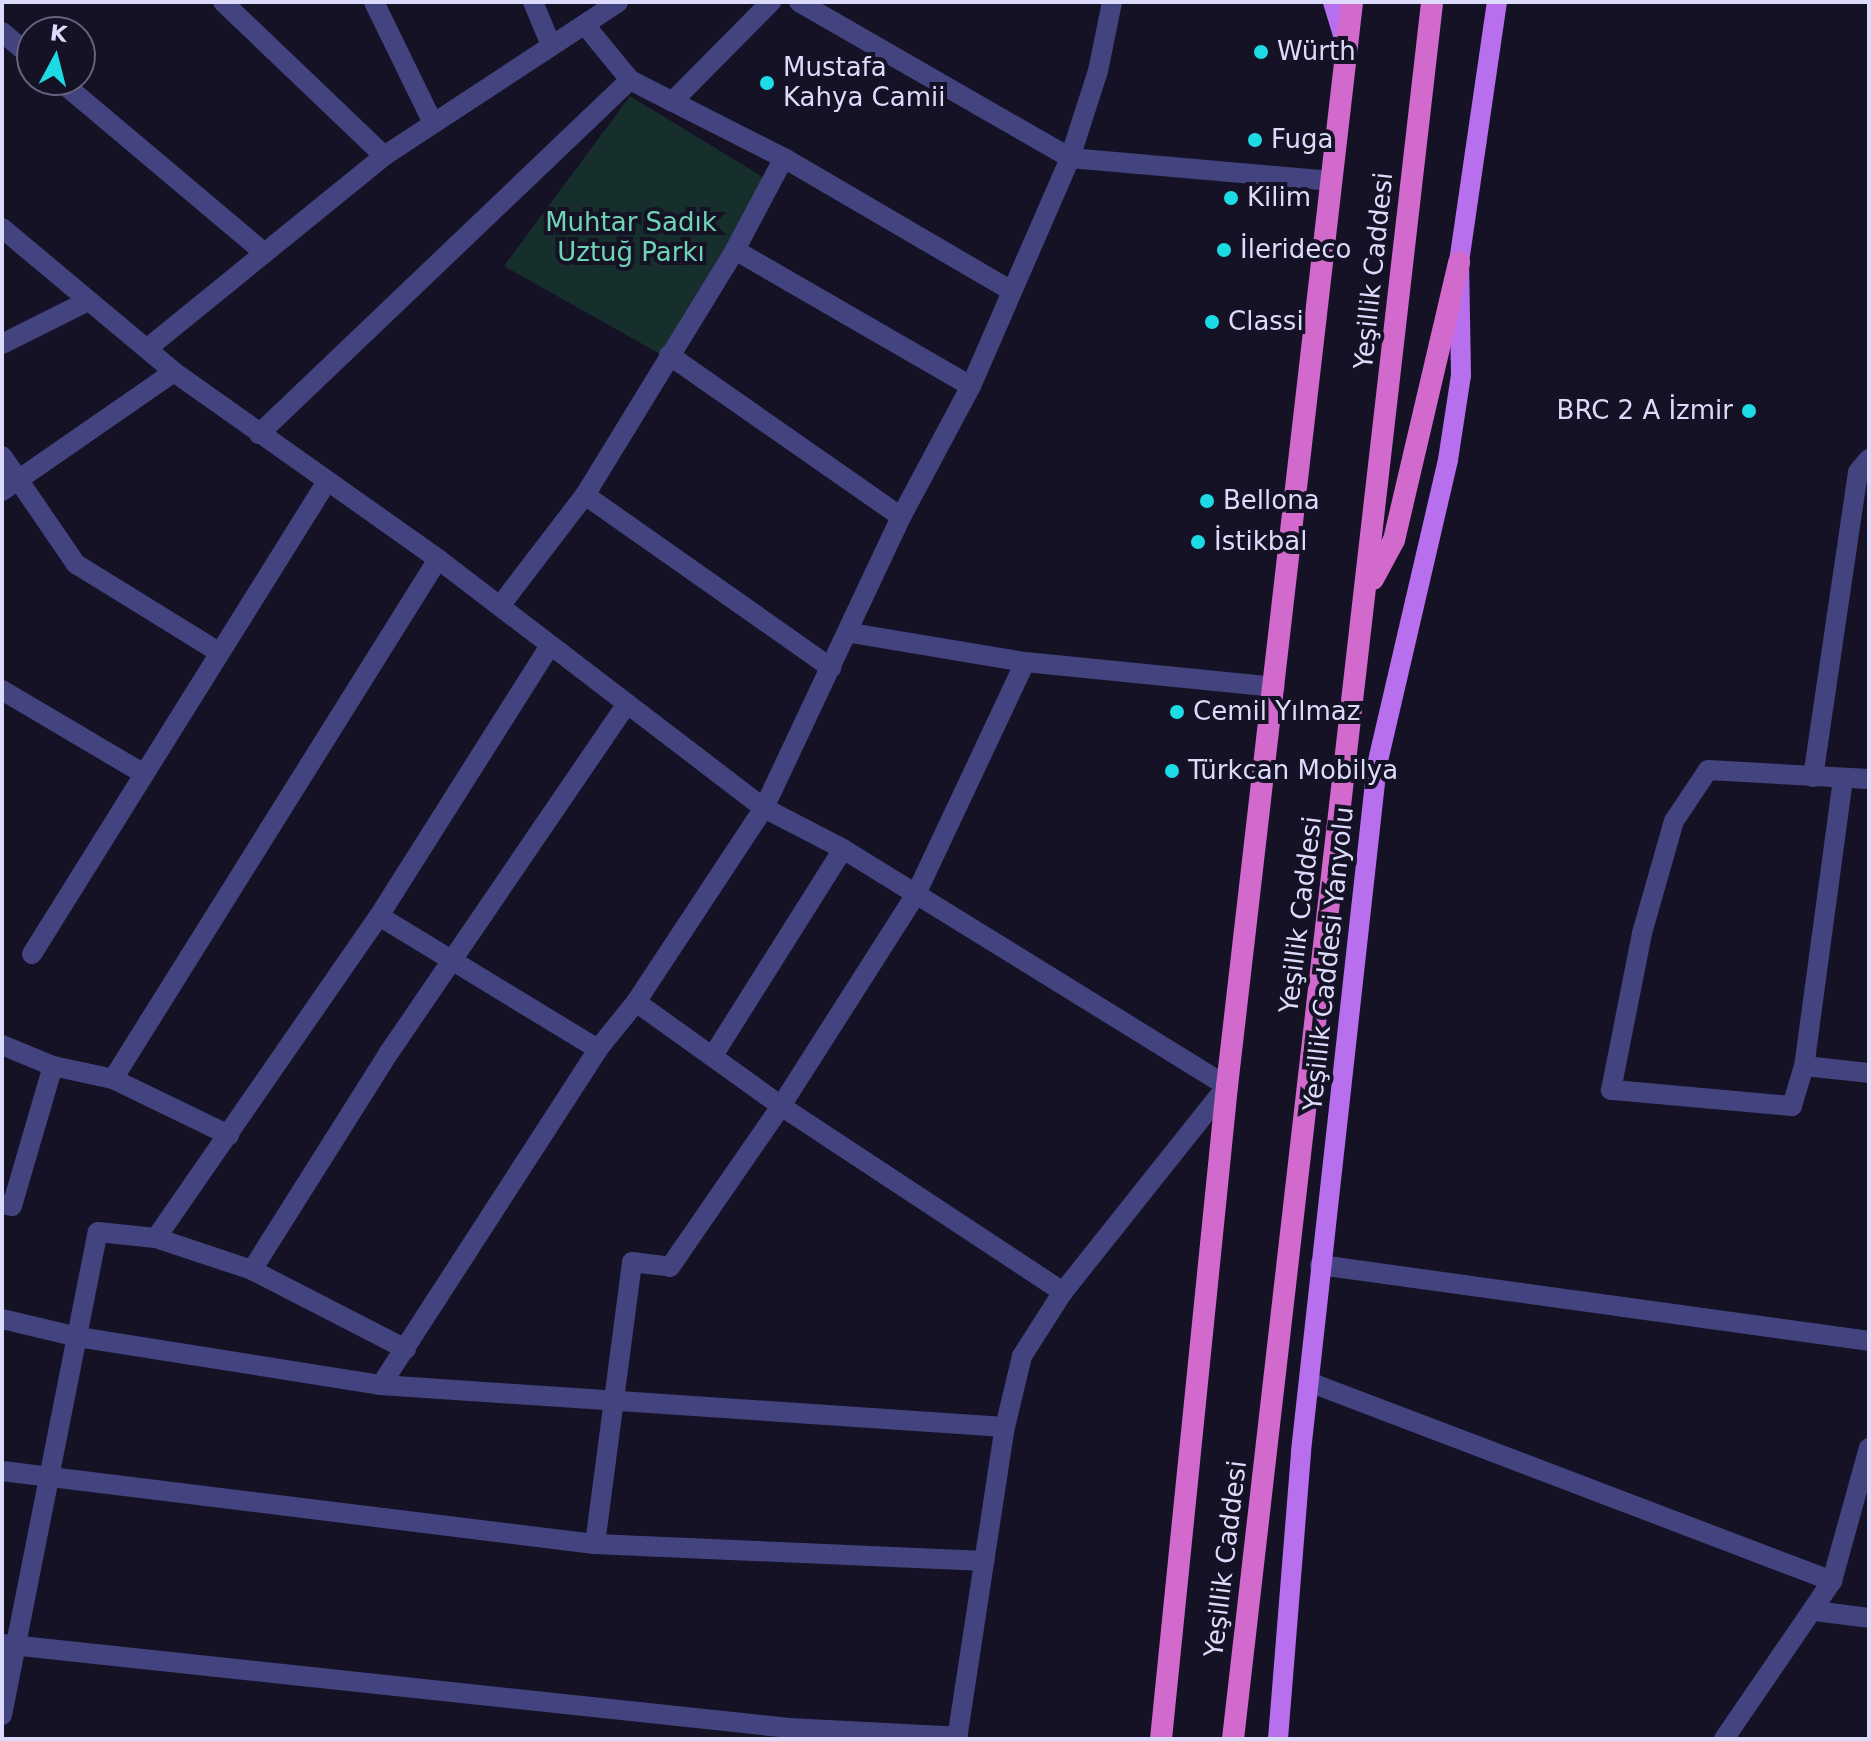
<!DOCTYPE html>
<html>
<head>
<meta charset="utf-8">
<style>
  body { margin:0 }
  #map { position:relative; width:1871px; height:1741px; overflow:hidden; background:#151226; font-family:"DejaVu Sans",sans-serif }
  div>[style] { position:absolute }
  .green>* { inset:0; background:#162f2d }
  .minor>* { height:20px; margin:-10px; padding:0 10px; transform-origin:10px; border-radius:10px; background:#43447f }
  .tertiary>* { height:20px; margin:-10px; padding:0 10px; transform-origin:10px; border-radius:10px; background:#43447f }
  .primary>* { height:20px; margin:-10px; padding:0 10px; transform-origin:10px; border-radius:10px; background:#b86fee }
  .trunk>* { height:22px; margin:-11px; padding:0 11px; transform-origin:11px; border-radius:11px; background:#d26ace }
  .dots>* { width:22px; height:22px; translate:-50% -50%; box-sizing:border-box; border:4px solid #151226; border-radius:50% }
  span { translate:-50% -50%; white-space:nowrap; text-align:center; line-height:1.15; -webkit-text-stroke:8px #151226; paint-order:stroke }
  .poi-label { font-size:26px; color:#dddbfb }
  .left { translate:0 -50%; text-align:left }
  .right { translate:-100% -50%; text-align:right }
  .park-label { font-size:26px; color:#6fd3b5 }
  .street-label { font-size:26px; color:#dddbfb }
  .frame { position:absolute; inset:0; border:4px solid #dddbfb; pointer-events:none }
  .north { position:absolute; left:16px; top:16px; width:80px; height:80px; box-sizing:border-box; background:#151226; border:2px solid #65627b; border-radius:50%; rotate:7deg; font-size:22px; font-weight:700; line-height:32px; text-align:center; color:#dddbfb }
  .north::after { content:''; display:block; margin:auto; width:28px; height:36px; background:#1ddbe5; clip-path:polygon(50% 0,100% 100%,50% 72%,0 100%) }
</style>
</head>
<body>
<div id="map">
  <div class="green">
    <i style="clip-path:polygon(630px 96px,766px 179px,660px 354px,504px 266px)"></i>
  </div>
  <div class="minor">
    <i style="left:223px;top:2px;width:223px;rotate:43.7deg"></i>
    <i style="left:374px;top:2px;width:132px;rotate:64deg"></i>
    <i style="left:533px;top:2px;width:47px;rotate:67.3deg"></i>
    <i style="left:799px;top:2px;width:313px;rotate:29.9deg"></i>
    <i style="left:1070px;top:158px;width:263px;rotate:5deg"></i>
    <i style="left:585px;top:25px;width:71px;rotate:50.7deg"></i>
    <i style="left:630px;top:80px;width:173px;rotate:26.9deg"></i>
    <i style="left:784px;top:158px;width:264px;rotate:30.3deg"></i>
    <i style="left:2px;top:32px;width:39px;rotate:40deg"></i>
    <i style="left:59px;top:80px;width:265px;rotate:40.1deg"></i>
    <i style="left:672px;top:102px;width:141px;rotate:-45.3deg"></i>
    <i style="left:735px;top:250px;width:272px;rotate:30deg"></i>
    <i style="left:2px;top:344px;width:96px;rotate:-26.6deg"></i>
    <i style="left:669px;top:355px;width:283px;rotate:34.9deg"></i>
    <i style="left:259px;top:434px;width:513px;rotate:-43.66deg"></i>
    <i style="left:2px;top:456px;width:131px;rotate:55.6deg"></i>
    <i style="left:76px;top:564px;width:169px;rotate:31.7deg"></i>
    <i style="left:2px;top:491px;width:209px;rotate:-34.7deg"></i>
    <i style="left:585px;top:495px;width:301px;rotate:35.1deg"></i>
    <i style="left:500px;top:606px;width:140px;rotate:-52.6deg"></i>
    <i style="left:585px;top:495px;width:287px;rotate:-58.5deg"></i>
    <i style="left:735px;top:250px;width:104px;rotate:-62deg"></i>
    <i style="left:851px;top:633px;width:176px;rotate:9.5deg"></i>
    <i style="left:1025px;top:662px;width:251px;rotate:5.7deg"></i>
    <i style="left:2px;top:690px;width:165px;rotate:30.6deg"></i>
    <i style="left:1813px;top:777px;width:308px;rotate:-81.6deg"></i>
    <i style="left:1858px;top:472px;width:17px;rotate:-50deg"></i>
    <i style="left:1843px;top:779px;width:290px;rotate:97.7deg"></i>
    <i style="left:1804px;top:1066px;width:42px;rotate:106.7deg"></i>
    <i style="left:1792px;top:1106px;width:182px;rotate:-174.9deg"></i>
    <i style="left:1611px;top:1090px;width:160px;rotate:-78.8deg"></i>
    <i style="left:1642px;top:933px;width:116px;rotate:-74.1deg"></i>
    <i style="left:1674px;top:821px;width:61px;rotate:-56.3deg"></i>
    <i style="left:1708px;top:770px;width:161px;rotate:3.2deg"></i>
    <i style="left:379px;top:916px;width:256px;rotate:31.3deg"></i>
    <i style="left:32px;top:954px;width:555px;rotate:-58.03deg"></i>
    <i style="left:636px;top:1002px;width:232px;rotate:-56.6deg"></i>
    <i style="left:764px;top:808px;width:322px;rotate:-64.8deg"></i>
    <i style="left:901px;top:517px;width:149px;rotate:-61.9deg"></i>
    <i style="left:971px;top:386px;width:249px;rotate:-66.5deg"></i>
    <i style="left:1070px;top:158px;width:91px;rotate:-72.2deg"></i>
    <i style="left:1098px;top:71px;width:70px;rotate:-78.5deg"></i>
    <i style="left:2px;top:1045px;width:55px;rotate:22.4deg"></i>
    <i style="left:53px;top:1066px;width:61px;rotate:12.2deg"></i>
    <i style="left:113px;top:1079px;width:129px;rotate:25.8deg"></i>
    <i style="left:714px;top:1054px;width:242px;rotate:-57.8deg"></i>
    <i style="left:1804px;top:1066px;width:65px;rotate:6.1deg"></i>
    <i style="left:113px;top:1079px;width:613px;rotate:-57.99deg"></i>
    <i style="left:2px;top:1204px;width:10px;rotate:11deg"></i>
    <i style="left:12px;top:1206px;width:146px;rotate:-73.7deg"></i>
    <i style="left:156px;top:1238px;width:101px;rotate:18.4deg"></i>
    <i style="left:252px;top:1270px;width:173px;rotate:27.2deg"></i>
    <i style="left:1320px;top:1265px;width:554px;rotate:7.88deg"></i>
    <i style="left:252px;top:1270px;width:255px;rotate:-57.8deg"></i>
    <i style="left:388px;top:1054px;width:422px;rotate:-55.7deg"></i>
    <i style="left:2px;top:1319px;width:78px;rotate:13.3deg"></i>
    <i style="left:78px;top:1337px;width:307px;rotate:9deg"></i>
    <i style="left:381px;top:1385px;width:625px;rotate:3.85deg"></i>
    <i style="left:1309px;top:1382px;width:560px;rotate:20.83deg"></i>
    <i style="left:381px;top:1385px;width:400px;rotate:-57.1deg"></i>
    <i style="left:598px;top:1049px;width:60px;rotate:-51deg"></i>
    <i style="left:636px;top:1002px;width:178px;rotate:35.6deg"></i>
    <i style="left:781px;top:1106px;width:338px;rotate:33.4deg"></i>
    <i style="left:2px;top:1471px;width:597px;rotate:7.02deg"></i>
    <i style="left:595px;top:1544px;width:390px;rotate:2.5deg"></i>
    <i style="left:595px;top:1544px;width:284px;rotate:-82.5deg"></i>
    <i style="left:632px;top:1262px;width:38px;rotate:7deg"></i>
    <i style="left:670px;top:1267px;width:196px;rotate:-55.4deg"></i>
    <i style="left:781px;top:1106px;width:251px;rotate:-57.5deg"></i>
    <i style="left:916px;top:894px;width:256px;rotate:-64.8deg"></i>
    <i style="left:1815px;top:1611px;width:54px;rotate:7.4deg"></i>
    <i style="left:2px;top:1644px;width:791px;rotate:6.09deg"></i>
    <i style="left:789px;top:1728px;width:169px;rotate:3deg"></i>
    <i style="left:2px;top:1715px;width:492px;rotate:-78.8deg"></i>
    <i style="left:98px;top:1232px;width:58px;rotate:5.9deg"></i>
    <i style="left:156px;top:1238px;width:392px;rotate:-55.3deg"></i>
    <i style="left:379px;top:916px;width:320px;rotate:-57.7deg"></i>
    <i style="left:957px;top:1739px;width:316px;rotate:-81.3deg"></i>
    <i style="left:1005px;top:1427px;width:73px;rotate:-76.5deg"></i>
    <i style="left:1022px;top:1356px;width:76px;rotate:-57.4deg"></i>
    <i style="left:1063px;top:1292px;width:263px;rotate:-51.5deg"></i>
    <i style="left:1724px;top:1739px;width:191px;rotate:-55.6deg"></i>
    <i style="left:1832px;top:1581px;width:138px;rotate:-74.5deg"></i>
  </div>
  <div class="tertiary">
    <i style="left:2px;top:228px;width:224px;rotate:39.9deg"></i>
    <i style="left:174px;top:372px;width:324px;rotate:35.3deg"></i>
    <i style="left:438px;top:559px;width:410px;rotate:37.4deg"></i>
    <i style="left:764px;top:808px;width:89px;rotate:27.4deg"></i>
    <i style="left:843px;top:849px;width:451px;rotate:31.7deg"></i>
    <i style="left:149px;top:347px;width:303px;rotate:-39.1deg"></i>
    <i style="left:384px;top:156px;width:280px;rotate:-33.3deg"></i>
  </div>
  <div class="primary">
    <i style="left:1333px;top:2px;width:48px;rotate:73.1deg"></i>
    <i style="left:1278px;top:1739px;width:289px;rotate:-85.4deg"></i>
    <i style="left:1301px;top:1451px;width:690px;rotate:-83.68deg"></i>
    <i style="left:1377px;top:765px;width:313px;rotate:-76.9deg"></i>
    <i style="left:1448px;top:460px;width:86px;rotate:-81.3deg"></i>
    <i style="left:1461px;top:375px;width:113px;rotate:-91deg"></i>
    <i style="left:1459px;top:262px;width:263px;rotate:-81.7deg"></i>
  </div>
  <div class="trunk">
    <i style="left:1373px;top:579px;width:44px;rotate:-61.7deg"></i>
    <i style="left:1394px;top:540px;width:285px;rotate:-76.8deg"></i>
    <i style="left:1161px;top:1739px;width:656px;rotate:-84.23deg"></i>
    <i style="left:1227px;top:1086px;width:1091px;rotate:-83.42deg"></i>
    <i style="left:1233px;top:1739px;width:1748px;rotate:-83.46deg"></i>
  </div>
  <div class="dots">
    <i style="left:1261px;top:52px;background:#1ddbe5"></i>
    <i style="left:767px;top:83px;background:#1ddbe5"></i>
    <i style="left:1255px;top:140px;background:#1ddbe5"></i>
    <i style="left:1231px;top:198px;background:#1ddbe5"></i>
    <i style="left:1224px;top:250px;background:#1ddbe5"></i>
    <i style="left:1212px;top:322px;background:#1ddbe5"></i>
    <i style="left:1749px;top:411px;background:#1ddbe5"></i>
    <i style="left:1207px;top:501px;background:#1ddbe5"></i>
    <i style="left:1198px;top:542px;background:#1ddbe5"></i>
    <i style="left:1177px;top:712px;background:#1ddbe5"></i>
    <i style="left:1172px;top:771px;background:#1ddbe5"></i>
  </div>
  <div class="poi-label">
    <span class="left" style="left:1277px;top:52px">Würth</span>
    <span class="left" style="left:783px;top:83px">Mustafa<br>Kahya Camii</span>
    <span class="left" style="left:1271px;top:140px">Fuga</span>
    <span class="left" style="left:1247px;top:198px">Kilim</span>
    <span class="left" style="left:1240px;top:250px">İlerideco</span>
    <span class="left" style="left:1228px;top:322px">Classi</span>
    <span class="right" style="left:1733px;top:411px">BRC 2 A İzmir</span>
    <span class="left" style="left:1223px;top:501px">Bellona</span>
    <span class="left" style="left:1214px;top:542px">İstikbal</span>
    <span class="left" style="left:1193px;top:712px">Cemil Yılmaz</span>
    <span class="left" style="left:1188px;top:771px">Türkcan Mobilya</span>
  </div>
  <div class="park-label">
    <span style="left:631px;top:238px">Muhtar Sadık<br>Uztuğ Parkı</span>
  </div>
  <div class="street-label">
    <span style="left:1374px;top:271px;rotate:-84deg">Yeşillik Caddesi</span>
    <span style="left:1301px;top:915px;rotate:-83deg">Yeşillik Caddesi</span>
    <span style="left:1329px;top:959px;rotate:-84deg">Yeşillik Caddesi Yanyolu</span>
    <span style="left:1226px;top:1559px;rotate:-83deg">Yeşillik Caddesi</span>
  </div>
  <div class="frame"></div>
  <div class="north">K</div>
</div>
</body>
</html>
